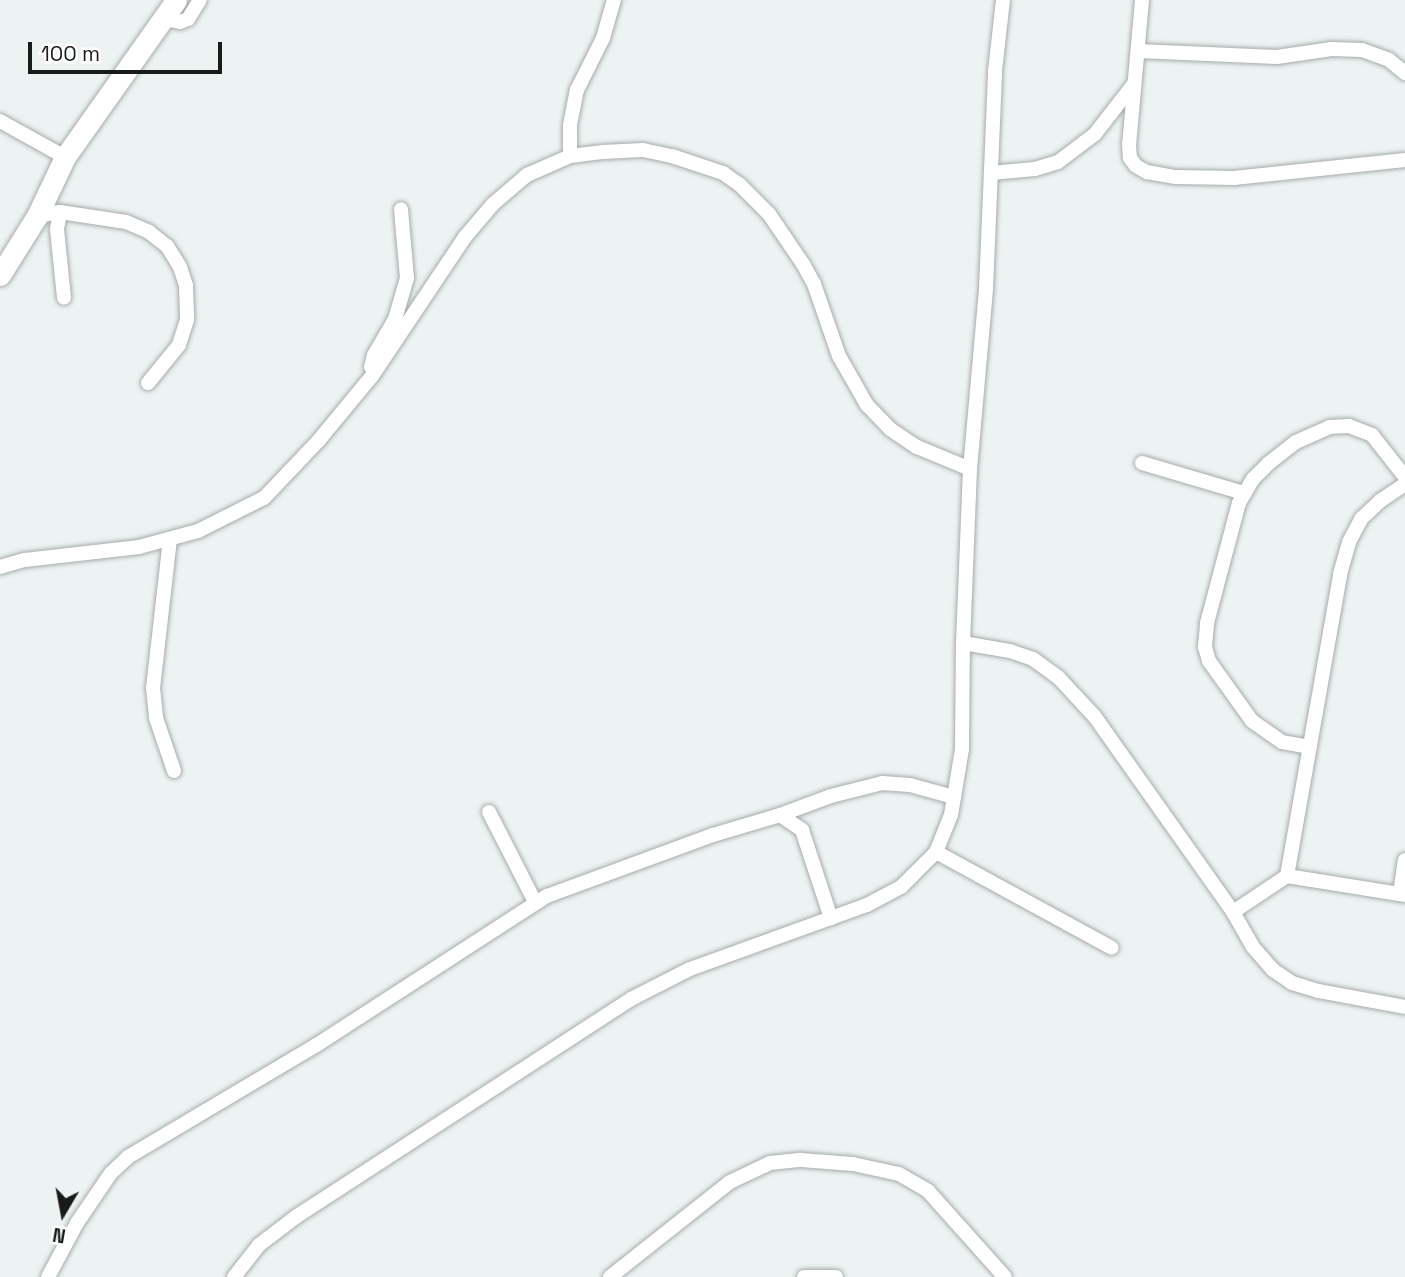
<!DOCTYPE html>
<html>
<head>
<meta charset="utf-8">
<style>
  body { margin:0 }
  #map { position:relative; width:1405px; height:1277px; overflow:hidden; background:#edf3f2; font-family:"Space Grotesk",sans-serif }
  div>[style] { position:absolute }
  .roads { filter:drop-shadow(0 0 2px #a6abab) drop-shadow(0 0 2px #a6abab) }
  .street>* { height:14px; margin:-7px; padding:0 7px; transform-origin:7px; border-radius:7px; background:#fff }
  .secondary>* { height:21px; margin:-10.5px; padding:0 10.5px; transform-origin:10.5px; border-radius:10.5px; background:#fff }
  span { translate:-50% -50%; white-space:nowrap; text-align:center; line-height:1.15; -webkit-text-stroke:5px #fff; paint-order:stroke }
  .north { position:absolute; left:28px; top:1179px; width:70px; height:70px; -webkit-text-stroke:5px #fff; paint-order:stroke; rotate:190deg; font-size:19px; font-weight:700; line-height:28px; text-align:center; color:#191b1b }
  .north::after { content:''; display:block; margin:auto; width:24px; height:32px; background:#191b1b; clip-path:polygon(50% 0,100% 100%,50% 72%,0 100%) }
  .scale { position:absolute; left:28px; top:42px; width:194px; height:32px; box-sizing:border-box; border:4px solid #191b1b; border-top:0; padding-left:9px; font-size:21px; line-height:24px; white-space:nowrap; color:#191b1b; -webkit-text-stroke:5px #fff; paint-order:stroke }
</style>
</head>
<body>
<div id="map">
  <div class="roads">
    <div class="street">
      <i style="left:1142px;top:0;width:146px;rotate:95.1deg"></i>
      <i style="left:1129px;top:145px;width:13px;rotate:86deg"></i>
      <i style="left:1130px;top:158px;width:10px;rotate:53deg"></i>
      <i style="left:1136px;top:166px;width:13px;rotate:29deg"></i>
      <i style="left:1147px;top:172px;width:29px;rotate:10deg"></i>
      <i style="left:1176px;top:177px;width:58px;rotate:1deg"></i>
      <i style="left:1234px;top:178px;width:172px;rotate:-6deg"></i>
      <i style="left:165px;top:19px;width:15px;rotate:11deg"></i>
      <i style="left:180px;top:22px;width:9px;rotate:-21deg"></i>
      <i style="left:188px;top:19px;width:22px;rotate:-58deg"></i>
      <i style="left:1138px;top:51px;width:139px;rotate:2.5deg"></i>
      <i style="left:1277px;top:57px;width:55px;rotate:-8.4deg"></i>
      <i style="left:1331px;top:49px;width:31px;rotate:2deg"></i>
      <i style="left:1362px;top:50px;width:29px;rotate:20deg"></i>
      <i style="left:1389px;top:60px;width:21px;rotate:39deg"></i>
      <i style="left:0;top:121px;width:74px;rotate:29deg"></i>
      <i style="left:570px;top:156px;width:31px;rotate:-90deg"></i>
      <i style="left:570px;top:125px;width:36px;rotate:-79deg"></i>
      <i style="left:577px;top:90px;width:58px;rotate:-63.4deg"></i>
      <i style="left:603px;top:38px;width:40px;rotate:-74deg"></i>
      <i style="left:991px;top:173px;width:44px;rotate:-5.2deg"></i>
      <i style="left:1035px;top:169px;width:24px;rotate:-17deg"></i>
      <i style="left:1058px;top:162px;width:46px;rotate:-37.1deg"></i>
      <i style="left:1095px;top:134px;width:62px;rotate:-52.2deg"></i>
      <i style="left:60px;top:212px;width:17px;rotate:100deg"></i>
      <i style="left:57px;top:229px;width:69px;rotate:84.2deg"></i>
      <i style="left:37px;top:216px;width:23px;rotate:-10deg"></i>
      <i style="left:60px;top:212px;width:67px;rotate:8.6deg"></i>
      <i style="left:126px;top:222px;width:25px;rotate:23deg"></i>
      <i style="left:149px;top:232px;width:23px;rotate:38deg"></i>
      <i style="left:167px;top:246px;width:25px;rotate:58deg"></i>
      <i style="left:180px;top:267px;width:20px;rotate:72deg"></i>
      <i style="left:186px;top:286px;width:34px;rotate:88deg"></i>
      <i style="left:187px;top:320px;width:26px;rotate:108deg"></i>
      <i style="left:179px;top:345px;width:49px;rotate:129.2deg"></i>
      <i style="left:371px;top:367px;width:12px;rotate:-76deg"></i>
      <i style="left:374px;top:355px;width:42px;rotate:-59.7deg"></i>
      <i style="left:395px;top:319px;width:43px;rotate:-73.7deg"></i>
      <i style="left:407px;top:278px;width:69px;rotate:-95deg"></i>
      <i style="left:1142px;top:463px;width:105px;rotate:16.5deg"></i>
      <i style="left:170px;top:539px;width:150px;rotate:96.5deg"></i>
      <i style="left:153px;top:688px;width:30px;rotate:84deg"></i>
      <i style="left:156px;top:718px;width:56px;rotate:71.2deg"></i>
      <i style="left:0;top:567px;width:26px;rotate:-16deg"></i>
      <i style="left:25px;top:560px;width:115px;rotate:-6.5deg"></i>
      <i style="left:139px;top:547px;width:61px;rotate:-15.2deg"></i>
      <i style="left:198px;top:531px;width:74px;rotate:-26.6deg"></i>
      <i style="left:264px;top:498px;width:80px;rotate:-46.5deg"></i>
      <i style="left:319px;top:440px;width:83px;rotate:-50.4deg"></i>
      <i style="left:372px;top:376px;width:167px;rotate:-56.2deg"></i>
      <i style="left:465px;top:237px;width:43px;rotate:-49.7deg"></i>
      <i style="left:493px;top:204px;width:45px;rotate:-40.5deg"></i>
      <i style="left:527px;top:175px;width:47px;rotate:-23.8deg"></i>
      <i style="left:570px;top:156px;width:32px;rotate:-7deg"></i>
      <i style="left:602px;top:152px;width:41px;rotate:-2.8deg"></i>
      <i style="left:643px;top:150px;width:30px;rotate:12deg"></i>
      <i style="left:672px;top:156px;width:54px;rotate:18.4deg"></i>
      <i style="left:723px;top:173px;width:19px;rotate:35deg"></i>
      <i style="left:739px;top:184px;width:42px;rotate:45deg"></i>
      <i style="left:769px;top:214px;width:60px;rotate:55.8deg"></i>
      <i style="left:803px;top:264px;width:23px;rotate:61deg"></i>
      <i style="left:814px;top:284px;width:76px;rotate:70.9deg"></i>
      <i style="left:839px;top:356px;width:56px;rotate:60.3deg"></i>
      <i style="left:867px;top:405px;width:33px;rotate:46deg"></i>
      <i style="left:890px;top:429px;width:32px;rotate:34deg"></i>
      <i style="left:917px;top:447px;width:57px;rotate:22.5deg"></i>
      <i style="left:963px;top:643px;width:48px;rotate:9.7deg"></i>
      <i style="left:1010px;top:651px;width:24px;rotate:19deg"></i>
      <i style="left:1033px;top:659px;width:31px;rotate:36deg"></i>
      <i style="left:1058px;top:677px;width:54px;rotate:47.2deg"></i>
      <i style="left:1095px;top:717px;width:239px;rotate:54.7deg"></i>
      <i style="left:1233px;top:912px;width:40px;rotate:60.3deg"></i>
      <i style="left:1253px;top:947px;width:30px;rotate:49deg"></i>
      <i style="left:1273px;top:970px;width:23px;rotate:34deg"></i>
      <i style="left:1292px;top:983px;width:27px;rotate:17deg"></i>
      <i style="left:1318px;top:991px;width:88px;rotate:10.4deg"></i>
      <i style="left:1310px;top:747px;width:28px;rotate:-170deg"></i>
      <i style="left:1282px;top:742px;width:37px;rotate:-145deg"></i>
      <i style="left:1252px;top:721px;width:74px;rotate:-125.6deg"></i>
      <i style="left:1209px;top:661px;width:15px;rotate:-106deg"></i>
      <i style="left:1205px;top:647px;width:24px;rotate:-85deg"></i>
      <i style="left:1207px;top:623px;width:124px;rotate:-75.1deg"></i>
      <i style="left:1239px;top:503px;width:28px;rotate:-60deg"></i>
      <i style="left:1253px;top:479px;width:23px;rotate:-45deg"></i>
      <i style="left:1269px;top:463px;width:34px;rotate:-38deg"></i>
      <i style="left:1296px;top:442px;width:36px;rotate:-24deg"></i>
      <i style="left:1329px;top:427px;width:20px;rotate:-3deg"></i>
      <i style="left:1349px;top:426px;width:25px;rotate:21deg"></i>
      <i style="left:1372px;top:435px;width:53px;rotate:51.8deg"></i>
      <i style="left:489px;top:812px;width:101px;rotate:62.9deg"></i>
      <i style="left:780px;top:815px;width:54px;rotate:-20.4deg"></i>
      <i style="left:831px;top:796px;width:53px;rotate:-14.3deg"></i>
      <i style="left:882px;top:783px;width:28px;rotate:4deg"></i>
      <i style="left:910px;top:785px;width:46px;rotate:15.3deg"></i>
      <i style="left:936px;top:852px;width:200px;rotate:28.6deg"></i>
      <i style="left:1287px;top:876px;width:120px;rotate:9.1deg"></i>
      <i style="left:1400px;top:894px;width:34px;rotate:-82deg"></i>
      <i style="left:1233px;top:912px;width:65px;rotate:-33.7deg"></i>
      <i style="left:1287px;top:876px;width:307px;rotate:-80deg"></i>
      <i style="left:1340px;top:574px;width:33px;rotate:-74deg"></i>
      <i style="left:1349px;top:542px;width:27px;rotate:-62deg"></i>
      <i style="left:1362px;top:518px;width:25px;rotate:-43deg"></i>
      <i style="left:1380px;top:501px;width:30px;rotate:-34deg"></i>
      <i style="left:48px;top:1277px;width:61px;rotate:-61.8deg"></i>
      <i style="left:77px;top:1223px;width:60px;rotate:-55.8deg"></i>
      <i style="left:111px;top:1173px;width:23px;rotate:-43deg"></i>
      <i style="left:128px;top:1157px;width:221px;rotate:-30.7deg"></i>
      <i style="left:318px;top:1044px;width:273px;rotate:-32.9deg"></i>
      <i style="left:547px;top:896px;width:177px;rotate:-20.2deg"></i>
      <i style="left:713px;top:835px;width:70px;rotate:-16.6deg"></i>
      <i style="left:780px;top:815px;width:27px;rotate:34deg"></i>
      <i style="left:802px;top:830px;width:93px;rotate:71.8deg"></i>
      <i style="left:234px;top:1277px;width:41px;rotate:-52deg"></i>
      <i style="left:259px;top:1245px;width:48px;rotate:-37.3deg"></i>
      <i style="left:297px;top:1216px;width:398px;rotate:-33deg"></i>
      <i style="left:631px;top:999px;width:66px;rotate:-27deg"></i>
      <i style="left:690px;top:969px;width:188px;rotate:-19.9deg"></i>
      <i style="left:867px;top:905px;width:38px;rotate:-28deg"></i>
      <i style="left:901px;top:887px;width:49px;rotate:-45deg"></i>
      <i style="left:936px;top:852px;width:40px;rotate:-68deg"></i>
      <i style="left:951px;top:815px;width:67px;rotate:-80.5deg"></i>
      <i style="left:962px;top:749px;width:106px;rotate:-89.5deg"></i>
      <i style="left:963px;top:643px;width:174px;rotate:-87.7deg"></i>
      <i style="left:970px;top:469px;width:181px;rotate:-84.9deg"></i>
      <i style="left:986px;top:289px;width:218px;rotate:-87.6deg"></i>
      <i style="left:995px;top:71px;width:71px;rotate:-83.6deg"></i>
      <i style="left:610px;top:1277px;width:153px;rotate:-38.4deg"></i>
      <i style="left:730px;top:1182px;width:44px;rotate:-25.4deg"></i>
      <i style="left:770px;top:1163px;width:31px;rotate:-6deg"></i>
      <i style="left:801px;top:1160px;width:52px;rotate:4.4deg"></i>
      <i style="left:853px;top:1164px;width:47px;rotate:12.3deg"></i>
      <i style="left:899px;top:1174px;width:34px;rotate:30deg"></i>
      <i style="left:928px;top:1191px;width:115px;rotate:48.2deg"></i>
      <i style="left:804px;top:1277px;width:32px"></i>
    </div>
    <div class="secondary">
      <i style="left:0;top:275px;width:70px;rotate:-57.9deg"></i>
      <i style="left:37px;top:216px;width:65px;rotate:-64.6deg"></i>
      <i style="left:65px;top:157px;width:192px;rotate:-54.7deg"></i>
    </div>
  </div>
  <div class="north">N</div>
  <div class="scale">100 m</div>
</div>
</body>
</html>
